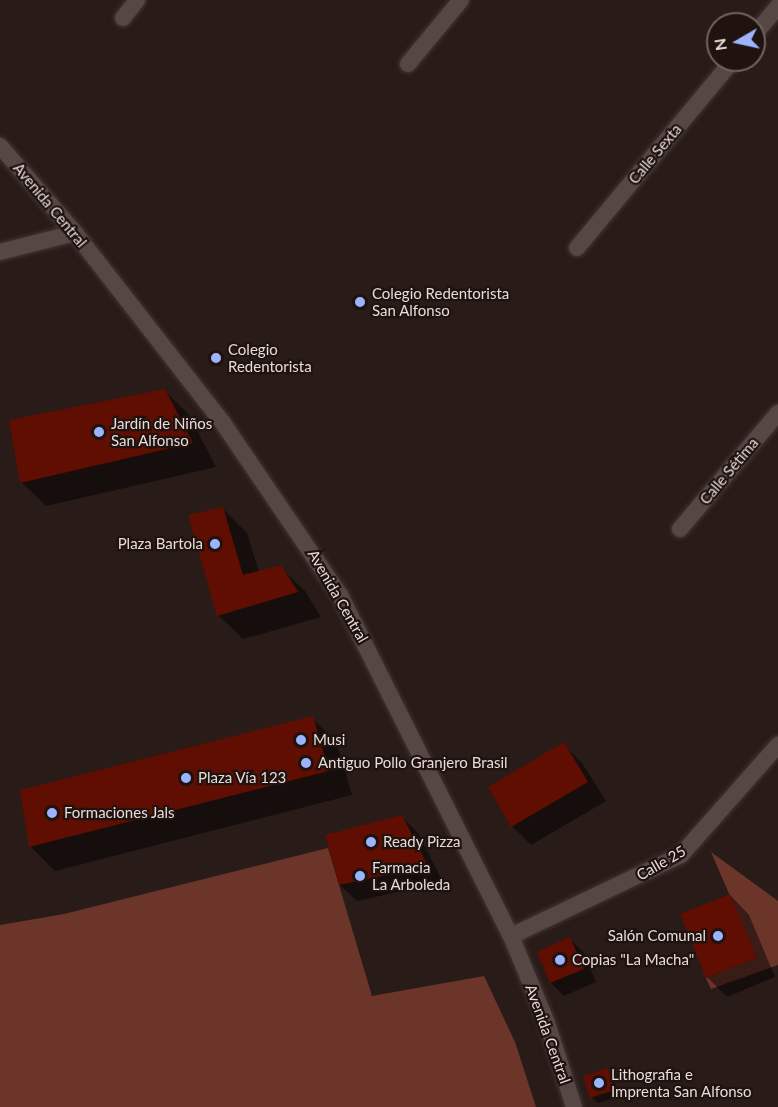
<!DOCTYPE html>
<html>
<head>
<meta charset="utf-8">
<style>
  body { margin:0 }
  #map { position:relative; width:778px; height:1107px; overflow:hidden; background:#291b18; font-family:Lato,sans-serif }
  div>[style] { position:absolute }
  .green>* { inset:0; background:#6c352a }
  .shadow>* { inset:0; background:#0007 }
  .building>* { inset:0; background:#5f0e01 }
  .roads { filter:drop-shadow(0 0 2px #403533) drop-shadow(0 0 2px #403533) }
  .minor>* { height:16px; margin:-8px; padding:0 8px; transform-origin:8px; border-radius:8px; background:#574744 }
  .secondary>* { height:16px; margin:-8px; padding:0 8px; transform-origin:8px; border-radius:8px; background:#574744 }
  .dots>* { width:16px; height:16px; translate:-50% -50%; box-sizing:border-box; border:3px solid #1f120f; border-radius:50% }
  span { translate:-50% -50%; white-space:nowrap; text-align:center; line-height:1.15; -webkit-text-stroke:4.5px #1f120f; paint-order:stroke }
  .street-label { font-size:15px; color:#e6dcda }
  .poi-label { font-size:15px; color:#e6dcda }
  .left { translate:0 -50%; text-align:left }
  .right { translate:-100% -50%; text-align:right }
  .north { position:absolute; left:706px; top:12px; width:60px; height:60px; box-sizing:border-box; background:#1f120f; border:2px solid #6f6360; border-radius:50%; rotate:261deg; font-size:16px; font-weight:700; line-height:24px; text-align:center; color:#e6dcda }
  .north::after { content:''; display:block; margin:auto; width:21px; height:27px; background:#9cb4fd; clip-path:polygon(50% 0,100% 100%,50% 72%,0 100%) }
</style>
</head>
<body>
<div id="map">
  <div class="green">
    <i style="clip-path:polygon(328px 848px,372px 996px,484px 976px,515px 1042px,536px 1107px,0 1107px,0 925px,64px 914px)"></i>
    <i style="clip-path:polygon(711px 852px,778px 901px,778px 965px,711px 989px,706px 978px,757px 958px)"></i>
  </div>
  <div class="shadow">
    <i style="clip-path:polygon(164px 390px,189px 415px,216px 467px,46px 506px,21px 482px)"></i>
    <i style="clip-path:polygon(223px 509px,247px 533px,259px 572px,280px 567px,305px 591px,321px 617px,243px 639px,218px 615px)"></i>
    <i style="clip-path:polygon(312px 718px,337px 743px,352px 795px,55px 871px,31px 847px,21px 792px)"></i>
    <i style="clip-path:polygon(563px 744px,582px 763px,606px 801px,531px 845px,512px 826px)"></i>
    <i style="clip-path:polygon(402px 817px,418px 833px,443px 882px,357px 901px,340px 885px)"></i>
    <i style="clip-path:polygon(730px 895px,749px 915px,775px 977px,727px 997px,708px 978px,682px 915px)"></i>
    <i style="clip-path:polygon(570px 939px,583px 952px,596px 982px,564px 996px,551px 983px,539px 953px)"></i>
    <i style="clip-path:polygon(608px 1070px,621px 1096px,598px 1103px,591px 1097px)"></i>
  </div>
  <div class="building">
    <i style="clip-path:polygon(165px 389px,193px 443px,20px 483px,9px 420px)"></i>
    <i style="clip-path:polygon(223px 507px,243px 575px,281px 565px,298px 592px,217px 616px,188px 515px)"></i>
    <i style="clip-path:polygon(313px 716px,329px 771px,29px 847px,20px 790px)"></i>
    <i style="clip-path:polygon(564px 742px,588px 782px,511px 827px,488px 787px)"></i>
    <i style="clip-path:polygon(402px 815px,428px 866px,339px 885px,325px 835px)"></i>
    <i style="clip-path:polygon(730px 894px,757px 958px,706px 978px,680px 914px)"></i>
    <i style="clip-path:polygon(570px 937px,584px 969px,550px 983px,537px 952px)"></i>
    <i style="clip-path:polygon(608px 1068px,615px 1090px,590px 1098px,583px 1076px)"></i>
  </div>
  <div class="roads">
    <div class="minor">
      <i style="left:123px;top:18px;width:23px;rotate:-52deg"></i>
      <i style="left:754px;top:35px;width:38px;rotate:-50deg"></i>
      <i style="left:408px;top:64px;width:83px;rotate:-50.4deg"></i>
      <i style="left:577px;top:248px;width:244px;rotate:-50.3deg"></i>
      <i style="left:0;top:252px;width:77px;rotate:-14.2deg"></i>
      <i style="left:680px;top:529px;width:152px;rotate:-49.8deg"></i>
      <i style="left:511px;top:936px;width:188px;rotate:-25.5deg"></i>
      <i style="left:681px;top:855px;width:147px;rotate:-48.6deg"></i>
    </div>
    <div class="secondary">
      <i style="left:0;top:146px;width:115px;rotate:49.2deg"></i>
      <i style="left:75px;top:233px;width:241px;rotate:52.1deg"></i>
      <i style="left:223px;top:423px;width:208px;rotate:55.8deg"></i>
      <i style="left:340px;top:595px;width:381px;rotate:63.4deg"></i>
      <i style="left:511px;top:936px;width:94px;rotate:67.5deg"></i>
      <i style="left:547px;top:1023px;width:88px;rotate:72.2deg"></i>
    </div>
  </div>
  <div class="dots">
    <i style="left:360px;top:302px;background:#9cb4fd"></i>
    <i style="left:216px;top:358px;background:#9cb4fd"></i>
    <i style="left:99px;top:432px;background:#9cb4fd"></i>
    <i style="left:215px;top:544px;background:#9cb4fd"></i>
    <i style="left:301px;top:740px;background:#9cb4fd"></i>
    <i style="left:306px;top:763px;background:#9cb4fd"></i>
    <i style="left:186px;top:778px;background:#9cb4fd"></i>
    <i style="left:52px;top:813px;background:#9cb4fd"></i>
    <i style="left:371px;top:842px;background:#9cb4fd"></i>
    <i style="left:360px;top:876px;background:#9cb4fd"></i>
    <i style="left:718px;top:936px;background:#9cb4fd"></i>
    <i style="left:560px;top:960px;background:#9cb4fd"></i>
    <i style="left:599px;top:1083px;background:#9cb4fd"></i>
  </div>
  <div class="street-label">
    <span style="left:655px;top:154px;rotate:-50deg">Calle Sexta</span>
    <span style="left:50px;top:205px;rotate:50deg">Avenida Central</span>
    <span style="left:729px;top:471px;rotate:-50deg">Calle Sétima</span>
    <span style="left:338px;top:596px;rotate:60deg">Avenida Central</span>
    <span style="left:661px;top:863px;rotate:-30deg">Calle 25</span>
    <span style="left:548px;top:1034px;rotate:70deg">Avenida Central</span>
  </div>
  <div class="poi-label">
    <span class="left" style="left:372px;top:302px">Colegio Redentorista<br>San Alfonso</span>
    <span class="left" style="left:228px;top:358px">Colegio<br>Redentorista</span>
    <span class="left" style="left:111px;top:432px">Jardín de Niños<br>San Alfonso</span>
    <span class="right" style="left:203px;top:544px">Plaza Bartola</span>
    <span class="left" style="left:313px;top:740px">Musi</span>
    <span class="left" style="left:318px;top:763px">Antiguo Pollo Granjero Brasil</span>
    <span class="left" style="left:198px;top:778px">Plaza Vía 123</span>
    <span class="left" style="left:64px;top:813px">Formaciones Jals</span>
    <span class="left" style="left:383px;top:842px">Ready Pizza</span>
    <span class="left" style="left:372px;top:876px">Farmacia<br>La Arboleda</span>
    <span class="right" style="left:706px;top:936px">Salón Comunal</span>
    <span class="left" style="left:572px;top:960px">Copias "La Macha"</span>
    <span class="left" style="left:611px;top:1083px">Lithografia e<br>Imprenta San Alfonso</span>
  </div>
  <div class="north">N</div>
</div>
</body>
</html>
